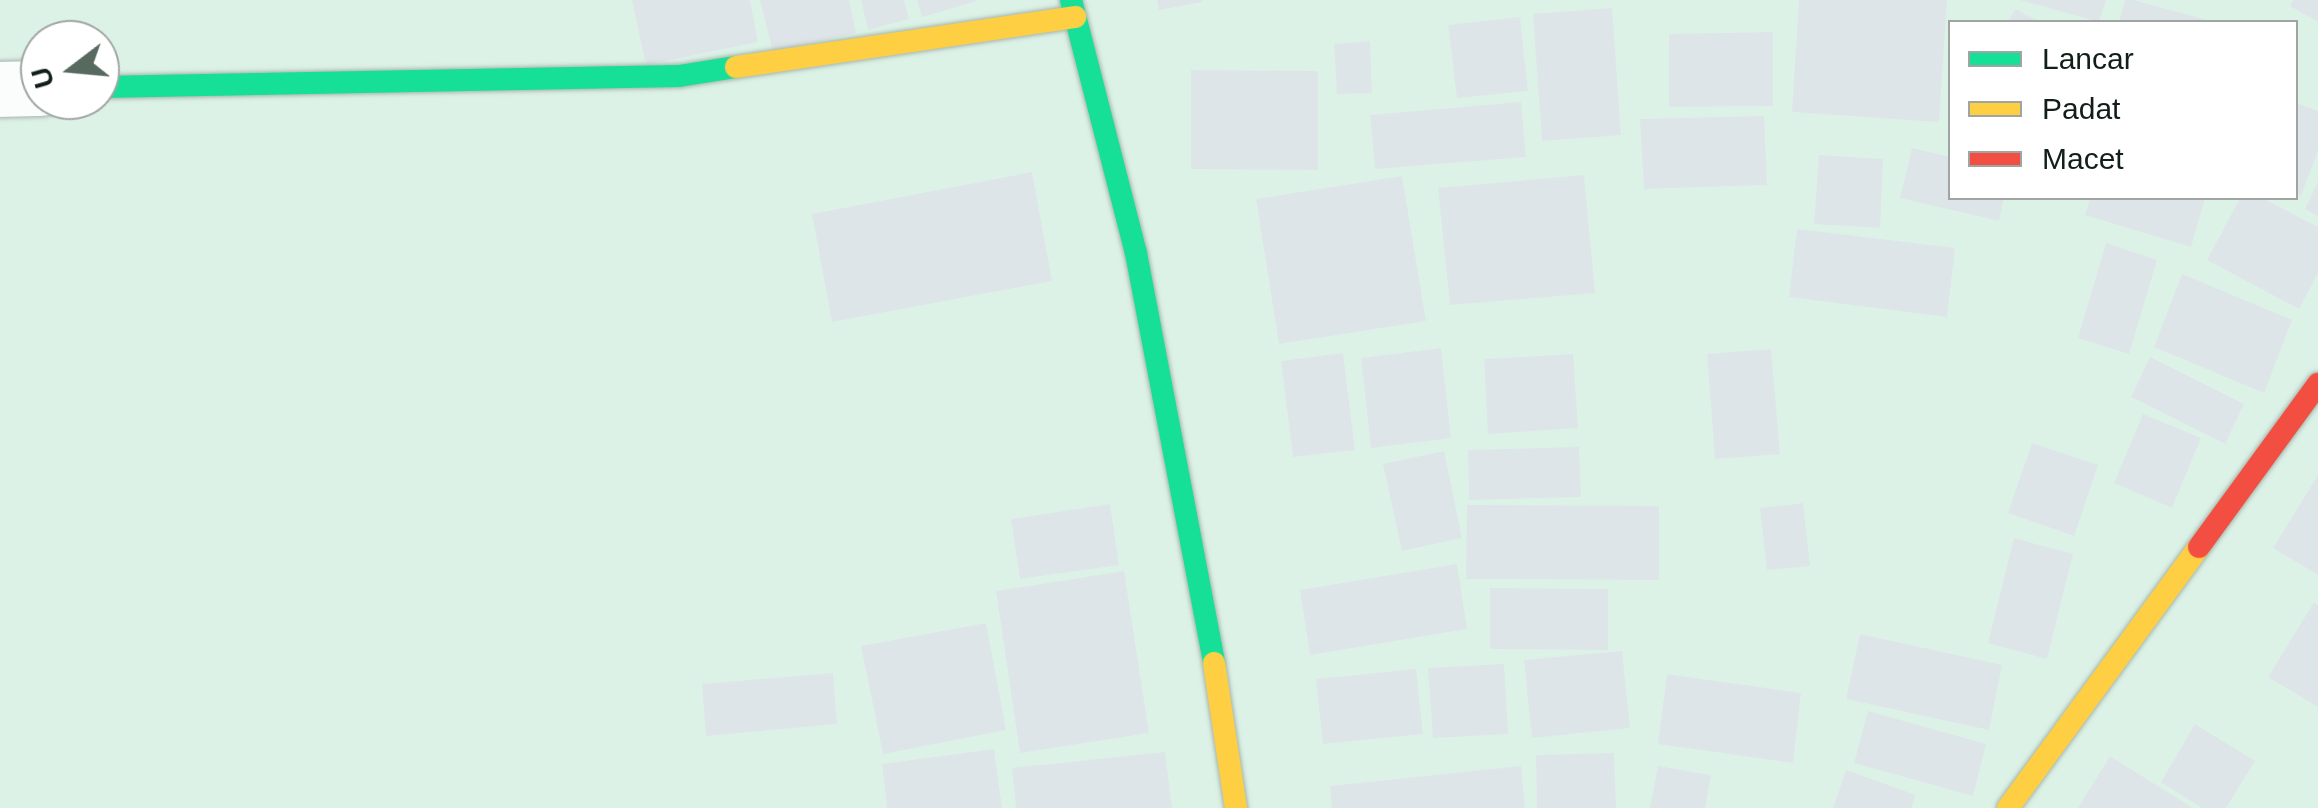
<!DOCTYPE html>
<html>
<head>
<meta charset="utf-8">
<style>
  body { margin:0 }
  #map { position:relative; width:2318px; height:808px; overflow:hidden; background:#ddf2e7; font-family:Helvetica,sans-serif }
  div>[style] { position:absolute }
  .building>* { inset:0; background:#dee5e8 }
  .roads { filter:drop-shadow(0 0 2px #a6b7ae) drop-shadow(0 0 2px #a6b7ae) }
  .street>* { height:55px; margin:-27.5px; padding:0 27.5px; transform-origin:27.5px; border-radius:27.5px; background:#fafdfb }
  .fast>* { height:22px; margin:-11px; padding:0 11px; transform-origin:11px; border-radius:11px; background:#16e098 }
  .slow>* { height:22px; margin:-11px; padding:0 11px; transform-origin:11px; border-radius:11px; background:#ffcf43 }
  .jam>* { height:22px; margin:-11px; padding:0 11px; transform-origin:11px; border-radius:11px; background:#f24e42 }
  span { translate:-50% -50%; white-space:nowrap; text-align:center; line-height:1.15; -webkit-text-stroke:8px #fff; paint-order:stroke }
  .legend { position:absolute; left:1948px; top:20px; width:350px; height:180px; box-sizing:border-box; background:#fff; border:2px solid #a0a5a3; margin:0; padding:12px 18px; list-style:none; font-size:30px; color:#111f18 }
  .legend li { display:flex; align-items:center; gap:20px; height:50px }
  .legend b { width:50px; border:2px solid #a0a5a3 }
  .north { position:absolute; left:20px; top:20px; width:100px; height:100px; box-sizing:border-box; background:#fff; border:2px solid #a0a5a3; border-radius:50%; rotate:254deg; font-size:28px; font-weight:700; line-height:40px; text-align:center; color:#111f18 }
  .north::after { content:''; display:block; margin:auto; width:35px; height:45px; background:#586960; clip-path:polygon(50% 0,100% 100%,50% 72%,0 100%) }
</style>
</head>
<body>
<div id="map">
  <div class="building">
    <i style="clip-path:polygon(632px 0,750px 0,758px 42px,646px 65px)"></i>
    <i style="clip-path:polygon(760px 0,849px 0,856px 33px,773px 52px)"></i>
    <i style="clip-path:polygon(861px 0,904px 0,909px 19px,868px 30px)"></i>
    <i style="clip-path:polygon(917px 0,976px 0,977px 1px,922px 17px)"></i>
    <i style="clip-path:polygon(1157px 0,1202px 0,1202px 2px,1159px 10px)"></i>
    <i style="clip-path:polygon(1799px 0,1947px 0,1939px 122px,1792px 112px)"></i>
    <i style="clip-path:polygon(2020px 0,2106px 0,2099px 22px)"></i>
    <i style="clip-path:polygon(2125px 0,2133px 0,2215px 22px,2119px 22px)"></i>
    <i style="clip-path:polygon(2293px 0,2318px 0,2318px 22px,2290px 6px)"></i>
    <i style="clip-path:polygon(1612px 8px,1621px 135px,1542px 141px,1533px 14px)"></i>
    <i style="clip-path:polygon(2015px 9px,2041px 22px,2008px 22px)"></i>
    <i style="clip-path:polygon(1520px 17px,1528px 91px,1457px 98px,1448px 25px)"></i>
    <i style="clip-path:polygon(1773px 32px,1773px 106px,1669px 107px,1669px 34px)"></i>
    <i style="clip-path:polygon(1370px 41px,1372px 93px,1337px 94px,1334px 44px)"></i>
    <i style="clip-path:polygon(1191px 70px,1318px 71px,1318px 170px,1191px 169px)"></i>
    <i style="clip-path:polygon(1521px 102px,1526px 157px,1375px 169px,1370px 115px)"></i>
    <i style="clip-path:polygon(2296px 103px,2318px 111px,2318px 151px,2301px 196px,2296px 194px)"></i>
    <i style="clip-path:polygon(1764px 116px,1767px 185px,1644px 189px,1640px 119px)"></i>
    <i style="clip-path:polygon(1912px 148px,1950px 157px,1950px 198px,2004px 198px,1999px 221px,1900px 198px)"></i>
    <i style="clip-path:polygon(1819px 155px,1883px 159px,1880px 228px,1814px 224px)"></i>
    <i style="clip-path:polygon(1032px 172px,1052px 281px,832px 322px,812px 214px)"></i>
    <i style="clip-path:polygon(1584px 175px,1595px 293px,1450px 305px,1438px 188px)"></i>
    <i style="clip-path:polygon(1402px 176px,1426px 321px,1279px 344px,1256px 199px)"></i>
    <i style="clip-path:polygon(2318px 182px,2318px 216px,2305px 209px)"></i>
    <i style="clip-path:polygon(2090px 198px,2205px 198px,2191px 247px,2085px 215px)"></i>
    <i style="clip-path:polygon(2240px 198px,2262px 198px,2318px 227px,2318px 273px,2299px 309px,2207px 260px)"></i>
    <i style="clip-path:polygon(1797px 229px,1955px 248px,1947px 317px,1789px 297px)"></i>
    <i style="clip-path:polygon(2106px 243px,2157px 260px,2129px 354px,2078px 338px)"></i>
    <i style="clip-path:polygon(2182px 274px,2292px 320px,2264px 393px,2154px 347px)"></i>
    <i style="clip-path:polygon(1441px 348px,1451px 438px,1371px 448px,1361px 358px)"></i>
    <i style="clip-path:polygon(1771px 349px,1780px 454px,1715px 459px,1707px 354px)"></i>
    <i style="clip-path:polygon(1343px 353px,1355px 450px,1293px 457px,1281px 361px)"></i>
    <i style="clip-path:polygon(1573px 354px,1578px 428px,1488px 434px,1484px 359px)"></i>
    <i style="clip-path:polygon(2150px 357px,2244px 404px,2225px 444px,2131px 397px)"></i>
    <i style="clip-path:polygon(2143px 414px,2201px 438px,2172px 508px,2114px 483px)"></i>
    <i style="clip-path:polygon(2032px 443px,2098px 465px,2074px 536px,2008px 513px)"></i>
    <i style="clip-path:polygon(1579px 447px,1581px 497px,1469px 500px,1468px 450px)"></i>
    <i style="clip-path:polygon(1444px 451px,1462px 538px,1402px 551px,1383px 464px)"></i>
    <i style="clip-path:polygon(2318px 475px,2318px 575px,2273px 548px)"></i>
    <i style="clip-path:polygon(1803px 503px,1810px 566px,1767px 570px,1760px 508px)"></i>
    <i style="clip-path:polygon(1110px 504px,1119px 565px,1020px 579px,1011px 519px)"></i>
    <i style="clip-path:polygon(1467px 505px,1659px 506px,1659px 580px,1466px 579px)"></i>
    <i style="clip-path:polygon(2014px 538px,2073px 554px,2047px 659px,1988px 643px)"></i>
    <i style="clip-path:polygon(1457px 564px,1467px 629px,1310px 655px,1300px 590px)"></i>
    <i style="clip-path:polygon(1124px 571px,1149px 733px,1020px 753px,996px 591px)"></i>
    <i style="clip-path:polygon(1490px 588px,1608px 589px,1608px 650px,1490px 649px)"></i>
    <i style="clip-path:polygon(2314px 602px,2318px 605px,2318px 707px,2268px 677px)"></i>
    <i style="clip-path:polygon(986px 623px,1006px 730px,883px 754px,861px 646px)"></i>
    <i style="clip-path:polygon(1860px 634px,2002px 665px,1989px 730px,1846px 699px)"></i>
    <i style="clip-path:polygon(1622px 651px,1630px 728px,1532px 738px,1524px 660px)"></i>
    <i style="clip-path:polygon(1504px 664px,1508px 734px,1433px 738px,1428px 668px)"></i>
    <i style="clip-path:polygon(1416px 669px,1423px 734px,1323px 744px,1316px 679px)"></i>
    <i style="clip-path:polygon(833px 673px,837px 724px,706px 736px,702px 684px)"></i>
    <i style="clip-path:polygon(1667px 674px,1801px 693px,1793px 763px,1658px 744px)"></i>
    <i style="clip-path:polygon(1868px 711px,1986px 744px,1973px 796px,1854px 763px)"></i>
    <i style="clip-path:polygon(2195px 724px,2255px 761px,2226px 808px,2202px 808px,2161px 782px)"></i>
    <i style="clip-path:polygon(994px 749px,1002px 808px,887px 808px,882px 764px)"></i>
    <i style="clip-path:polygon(1165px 752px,1172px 808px,1016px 808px,1012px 768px)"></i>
    <i style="clip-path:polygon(1614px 753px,1616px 808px,1537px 808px,1536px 755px)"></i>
    <i style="clip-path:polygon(2110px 756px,2193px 808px,2078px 808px)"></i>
    <i style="clip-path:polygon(1521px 766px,1525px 808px,1332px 808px,1330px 786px)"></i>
    <i style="clip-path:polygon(1658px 766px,1711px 775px,1705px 808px,1650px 808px)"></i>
    <i style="clip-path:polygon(1846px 770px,1916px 795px,1911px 808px,1833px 808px)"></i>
  </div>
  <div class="roads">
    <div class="street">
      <i style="left:0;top:89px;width:40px;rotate:-1.4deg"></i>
    </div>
    <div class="fast">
      <i style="left:1071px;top:0;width:261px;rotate:75.6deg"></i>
      <i style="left:1136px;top:253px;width:417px;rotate:79.2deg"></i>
      <i style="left:100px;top:87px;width:579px;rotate:-1.09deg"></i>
      <i style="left:679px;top:76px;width:58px;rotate:-9deg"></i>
    </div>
    <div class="slow">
      <i style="left:736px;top:67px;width:343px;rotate:-8.4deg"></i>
      <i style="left:1214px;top:663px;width:147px;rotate:81.4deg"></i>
      <i style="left:2008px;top:808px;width:323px;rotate:-53.8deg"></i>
    </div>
    <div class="jam">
      <i style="left:2199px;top:547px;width:202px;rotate:-53.9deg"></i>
    </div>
  </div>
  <ul class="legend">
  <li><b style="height:12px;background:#16e098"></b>Lancar</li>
  <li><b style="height:12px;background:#ffcf43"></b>Padat</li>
  <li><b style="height:12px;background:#f24e42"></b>Macet</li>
  </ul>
  <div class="north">U</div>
</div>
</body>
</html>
